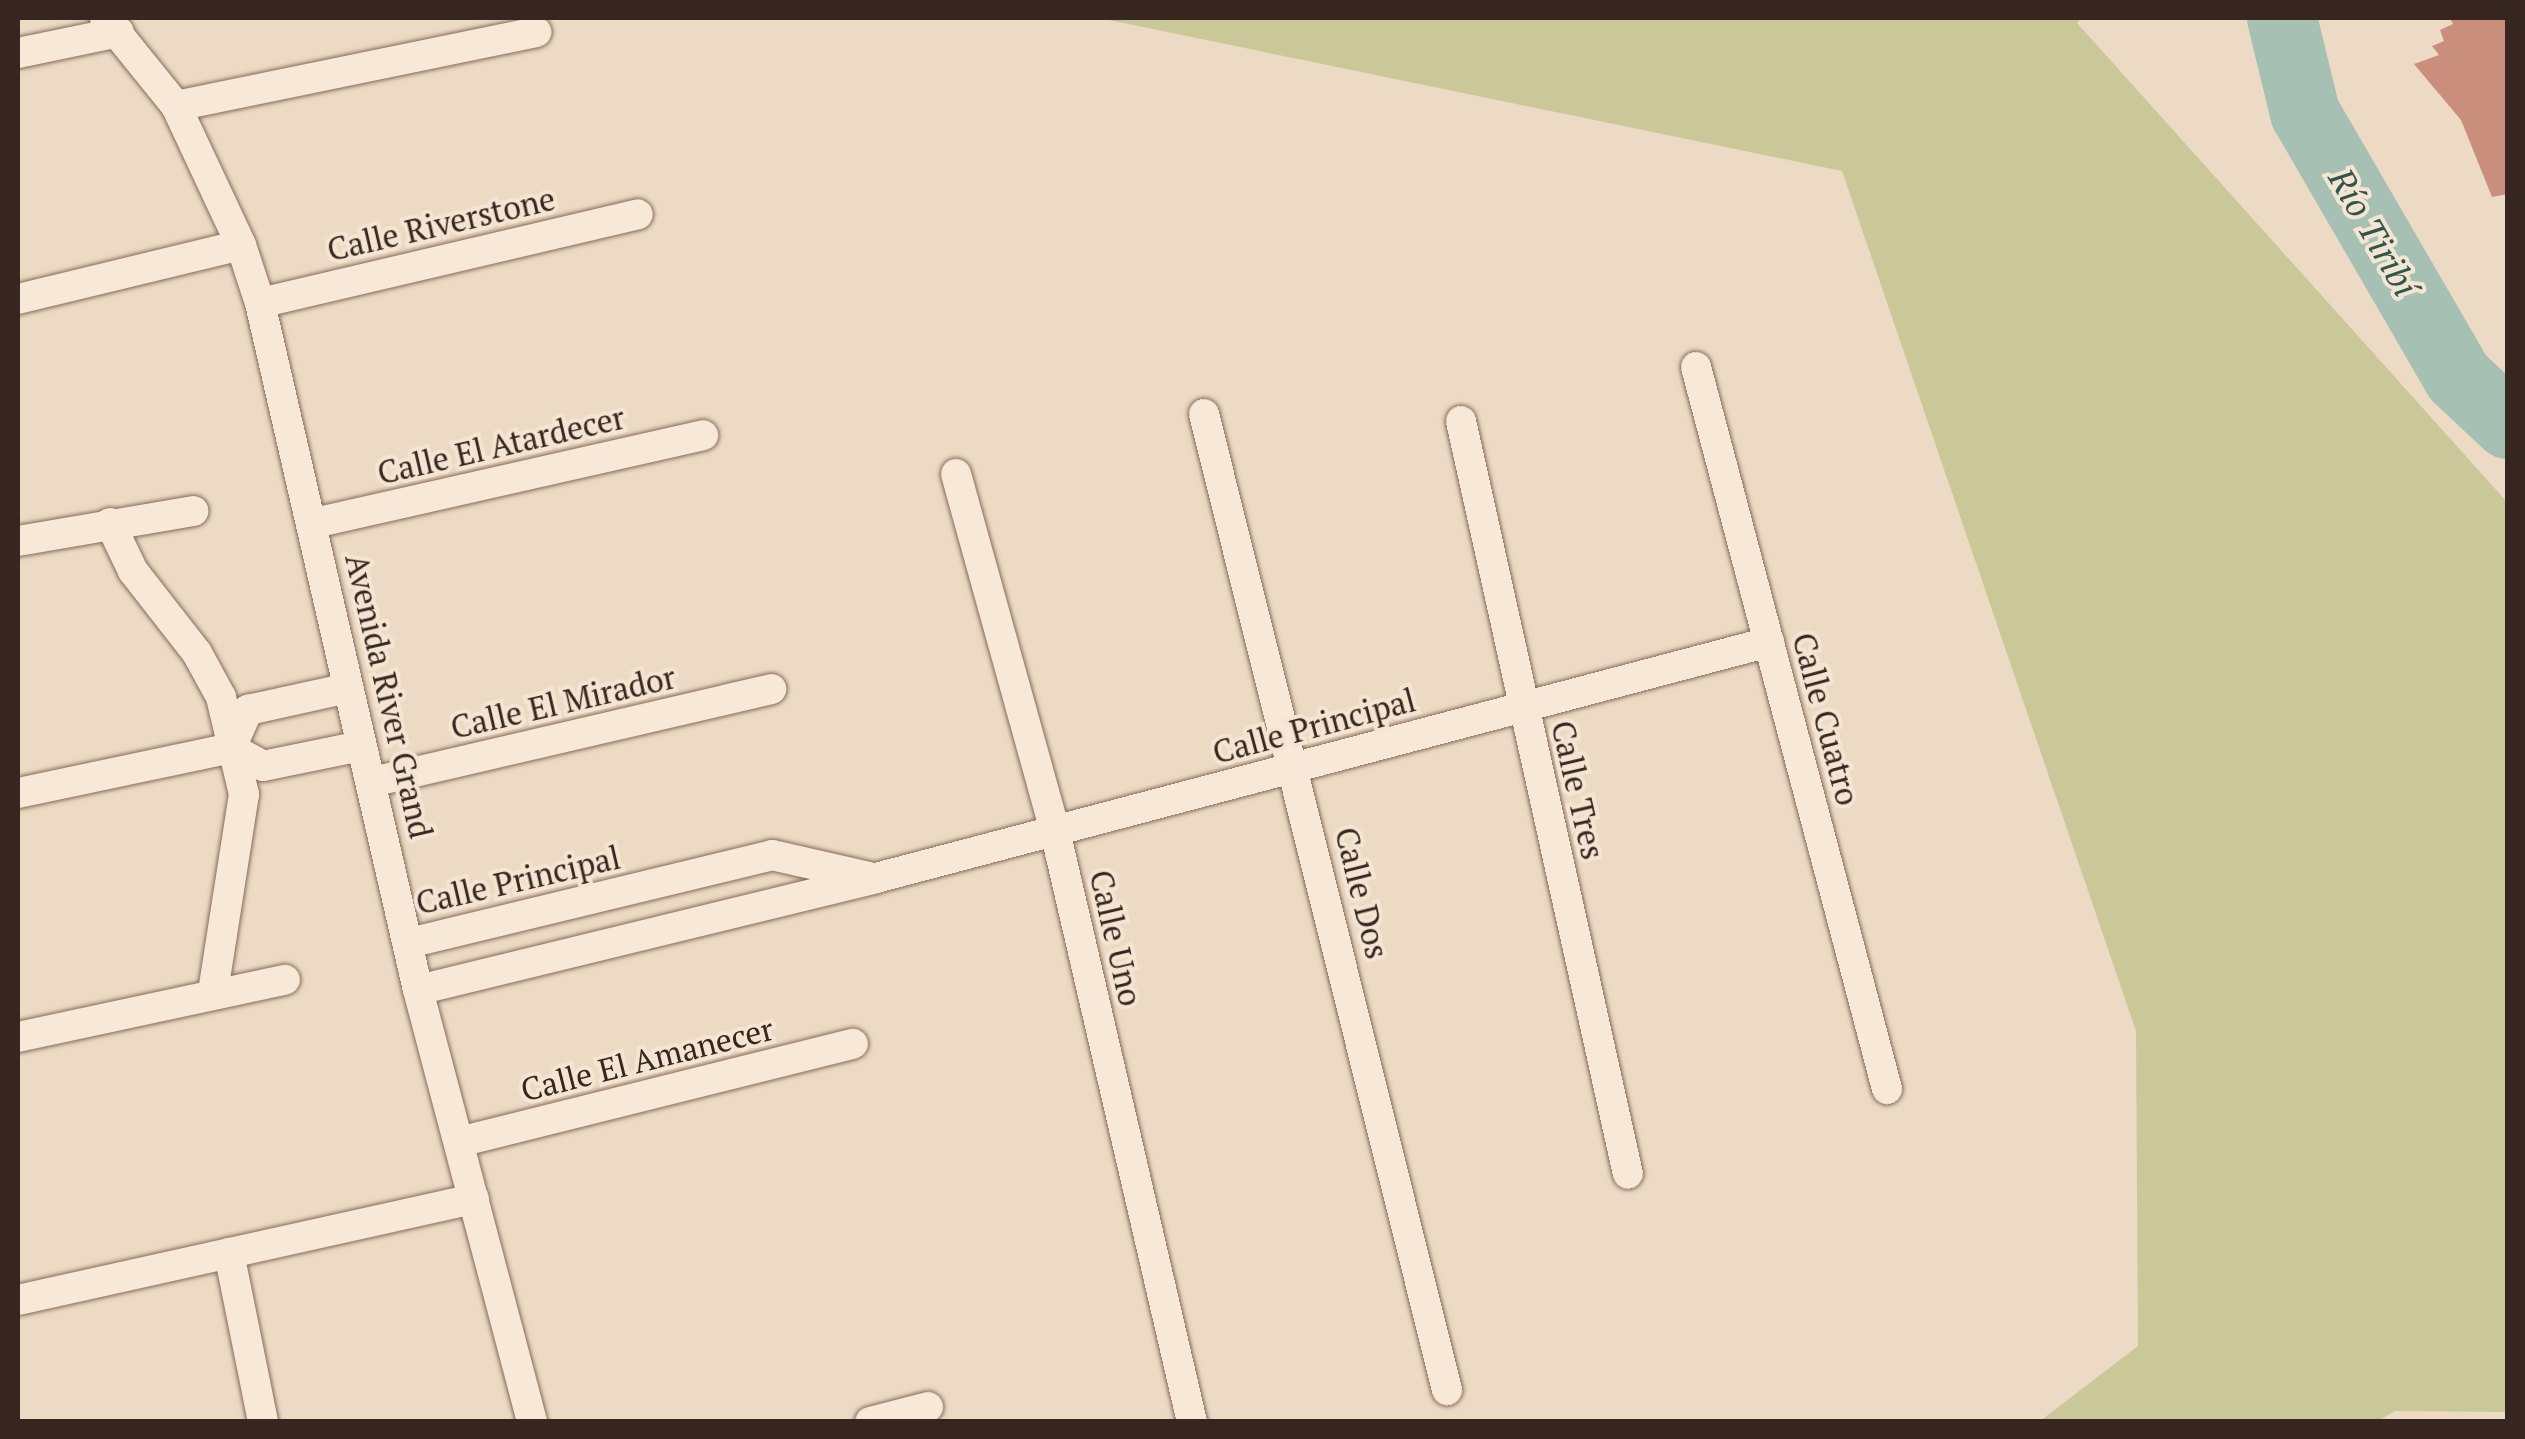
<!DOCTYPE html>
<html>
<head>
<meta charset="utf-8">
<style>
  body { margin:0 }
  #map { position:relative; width:2525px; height:1439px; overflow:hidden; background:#ecdac4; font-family:"PT Serif",serif }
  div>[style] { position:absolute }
  .green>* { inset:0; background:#cac898 }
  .river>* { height:70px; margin:-35px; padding:0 35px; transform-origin:35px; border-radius:35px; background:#a6c0b4 }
  .building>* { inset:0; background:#c98f7c }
  .roads { filter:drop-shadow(0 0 2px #866b5b) drop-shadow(0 0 2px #866b5b) }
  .minor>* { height:30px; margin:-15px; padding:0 15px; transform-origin:15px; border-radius:15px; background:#f7e8d7 }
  span { translate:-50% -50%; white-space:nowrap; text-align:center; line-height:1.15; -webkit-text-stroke:8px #f4e5d3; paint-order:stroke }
  .street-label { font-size:32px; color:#37261f }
  .water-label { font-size:35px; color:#2f564d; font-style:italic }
  .frame { position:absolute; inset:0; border:20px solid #37261f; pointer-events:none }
</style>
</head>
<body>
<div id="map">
  <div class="green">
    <i style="clip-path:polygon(1099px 18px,2081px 18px,2077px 23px,2507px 502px,2507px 1412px,2395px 1411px,2376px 1422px,2040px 1421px,2138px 1346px,2136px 1031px,1842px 171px)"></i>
  </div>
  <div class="river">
    <i style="left:2282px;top:18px;width:98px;rotate:76.4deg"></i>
    <i style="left:2305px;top:113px;width:305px;rotate:59.9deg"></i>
    <i style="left:2458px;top:377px;width:69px;rotate:43.2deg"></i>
  </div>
  <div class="building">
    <i style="clip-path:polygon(2450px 18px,2508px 18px,2508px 194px,2492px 197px,2461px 120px,2414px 64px,2439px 55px,2432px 46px,2444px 41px,2440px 30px,2453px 24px)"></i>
  </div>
  <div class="roads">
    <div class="minor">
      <i style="left:105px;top:18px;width:113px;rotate:51.1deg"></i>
      <i style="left:176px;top:106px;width:153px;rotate:64.9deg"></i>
      <i style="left:241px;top:245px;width:61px;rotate:71.9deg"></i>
      <i style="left:260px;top:303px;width:705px;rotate:77.05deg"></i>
      <i style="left:418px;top:990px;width:447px;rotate:75.2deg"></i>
      <i style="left:18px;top:53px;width:103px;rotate:-11.7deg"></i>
      <i style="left:176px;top:106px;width:368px;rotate:-11.6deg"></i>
      <i style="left:18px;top:299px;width:229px;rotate:-13.6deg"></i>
      <i style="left:260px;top:303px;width:388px;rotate:-13.2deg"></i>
      <i style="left:1696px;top:367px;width:747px;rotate:75.18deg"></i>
      <i style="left:1204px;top:414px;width:1006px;rotate:76.02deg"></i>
      <i style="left:1461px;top:421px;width:771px;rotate:77.5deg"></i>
      <i style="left:956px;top:474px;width:370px;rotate:74.5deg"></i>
      <i style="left:1055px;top:831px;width:607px;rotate:76.95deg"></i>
      <i style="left:110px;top:523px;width:53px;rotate:64.4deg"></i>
      <i style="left:133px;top:571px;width:104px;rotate:52deg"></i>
      <i style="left:197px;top:653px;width:50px;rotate:61.4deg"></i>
      <i style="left:221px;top:697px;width:100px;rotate:76.7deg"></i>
      <i style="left:244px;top:794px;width:200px;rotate:98.9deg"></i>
      <i style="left:314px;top:523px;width:399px;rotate:-12.7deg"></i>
      <i style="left:18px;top:541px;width:178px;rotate:-9.7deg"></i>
      <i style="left:231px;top:748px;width:42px;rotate:-65.9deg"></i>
      <i style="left:248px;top:710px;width:102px;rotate:-12.4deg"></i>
      <i style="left:231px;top:748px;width:37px;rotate:29deg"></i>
      <i style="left:263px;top:766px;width:100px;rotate:-11.5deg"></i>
      <i style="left:372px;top:782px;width:410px;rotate:-13.1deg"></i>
      <i style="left:18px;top:793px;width:218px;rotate:-11.9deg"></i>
      <i style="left:409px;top:943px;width:374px;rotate:-13.6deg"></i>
      <i style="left:772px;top:855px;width:99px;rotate:12.8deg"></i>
      <i style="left:418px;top:990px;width:471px;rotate:-13.7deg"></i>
      <i style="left:876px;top:878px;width:924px;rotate:-14.8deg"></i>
      <i style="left:18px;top:1037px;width:273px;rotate:-12.1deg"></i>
      <i style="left:459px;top:1142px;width:406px;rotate:-14deg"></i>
      <i style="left:229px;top:1253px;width:172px;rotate:78.6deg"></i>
      <i style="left:18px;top:1300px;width:467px;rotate:-12.5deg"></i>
      <i style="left:870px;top:1422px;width:60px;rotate:-14.5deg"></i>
    </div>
  </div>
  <div class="street-label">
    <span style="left:441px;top:224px;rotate:-13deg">Calle Riverstone</span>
    <span style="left:501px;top:445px;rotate:-13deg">Calle El Atardecer</span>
    <span style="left:389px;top:696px;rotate:77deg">Avenida River Grand</span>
    <span style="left:563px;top:702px;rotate:-13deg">Calle El Mirador</span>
    <span style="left:1826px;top:719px;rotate:75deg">Calle Cuatro</span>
    <span style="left:1314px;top:726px;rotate:-15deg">Calle Principal</span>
    <span style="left:1578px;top:790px;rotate:77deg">Calle Tres</span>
    <span style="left:518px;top:880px;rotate:-13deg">Calle Principal</span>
    <span style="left:1362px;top:893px;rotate:76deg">Calle Dos</span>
    <span style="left:1116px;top:938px;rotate:77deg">Calle Uno</span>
    <span style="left:647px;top:1059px;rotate:-14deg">Calle El Amanecer</span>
  </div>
  <div class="water-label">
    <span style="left:2374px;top:232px;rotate:60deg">Río Tiribí</span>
  </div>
  <div class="frame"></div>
</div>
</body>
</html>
